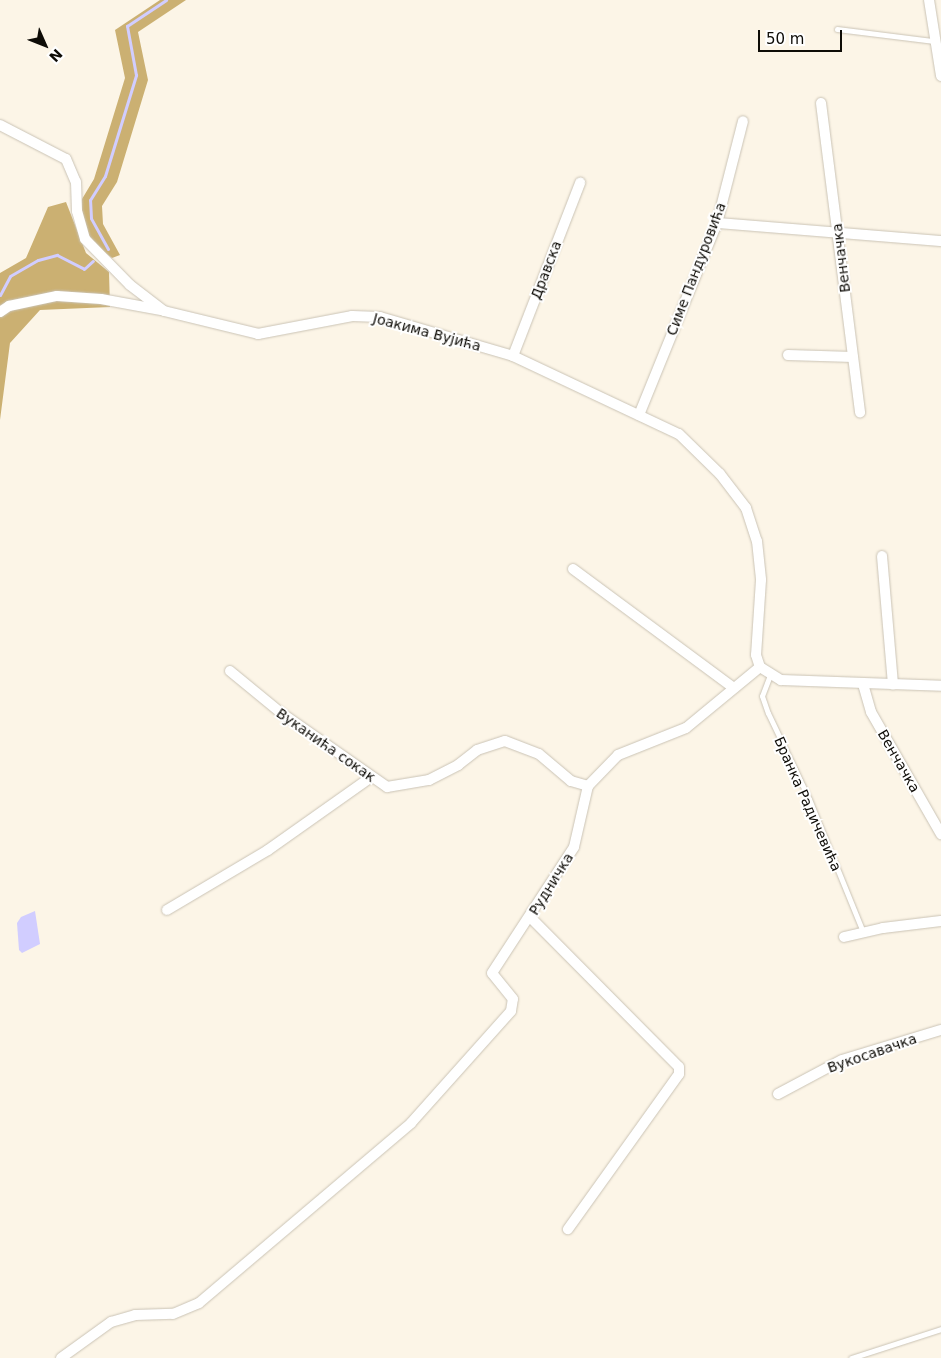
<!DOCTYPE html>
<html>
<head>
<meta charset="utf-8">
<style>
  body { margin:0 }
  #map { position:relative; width:941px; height:1358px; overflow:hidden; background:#fcf5e7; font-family:"DejaVu Sans",sans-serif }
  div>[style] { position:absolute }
  .forest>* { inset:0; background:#cbb072 }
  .water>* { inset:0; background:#d1cdff }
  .stream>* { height:3px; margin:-1.5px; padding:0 1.5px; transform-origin:1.5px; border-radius:1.5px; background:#d1cdff }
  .roads { filter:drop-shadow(0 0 1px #cac3b5) drop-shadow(0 0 1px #cac3b5) }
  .service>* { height:5px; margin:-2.5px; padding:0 2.5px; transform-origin:2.5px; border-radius:2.5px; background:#fff }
  .minor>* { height:10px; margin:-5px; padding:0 5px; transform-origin:5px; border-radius:5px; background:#fff }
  span { translate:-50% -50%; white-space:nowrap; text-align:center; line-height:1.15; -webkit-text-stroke:4px #fff; paint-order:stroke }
  .street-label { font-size:14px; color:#0e0c07 }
  .north { position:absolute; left:20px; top:20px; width:50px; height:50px; -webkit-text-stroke:4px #fff; paint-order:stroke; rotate:134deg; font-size:14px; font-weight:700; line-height:20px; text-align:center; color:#0e0c07 }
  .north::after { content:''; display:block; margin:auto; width:18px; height:22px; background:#0e0c07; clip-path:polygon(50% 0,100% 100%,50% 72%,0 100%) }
  .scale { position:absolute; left:758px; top:30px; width:84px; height:22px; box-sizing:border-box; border:2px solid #0e0c07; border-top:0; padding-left:6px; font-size:15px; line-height:18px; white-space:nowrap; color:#0e0c07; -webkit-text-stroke:4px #fff; paint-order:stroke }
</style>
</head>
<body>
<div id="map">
  <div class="forest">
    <i style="clip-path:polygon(160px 0,186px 0,138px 32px,148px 80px,117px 182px,102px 206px,103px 224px,120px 255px,112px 258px,95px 245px,80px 222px,79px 204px,94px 179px,125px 78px,115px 30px)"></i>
    <i style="clip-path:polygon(66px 202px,86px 253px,109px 272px,110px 307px,40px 310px,10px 343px,0 420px,0 273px,26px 258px,48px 207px)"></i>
  </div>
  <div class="water">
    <i style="clip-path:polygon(35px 911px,40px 944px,22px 953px,19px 950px,17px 923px,21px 917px)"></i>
  </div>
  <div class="stream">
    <i style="left:108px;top:249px;width:35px;rotate:-119deg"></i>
    <i style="left:91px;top:218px;width:18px;rotate:-93deg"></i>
    <i style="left:90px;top:200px;width:28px;rotate:-58deg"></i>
    <i style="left:105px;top:176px;width:106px;rotate:-72.9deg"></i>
    <i style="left:136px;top:75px;width:50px;rotate:-100.4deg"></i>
    <i style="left:127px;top:26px;width:47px;rotate:-33.7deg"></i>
    <i style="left:0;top:295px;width:21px;rotate:-62deg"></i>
    <i style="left:10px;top:276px;width:32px;rotate:-30deg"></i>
    <i style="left:38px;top:260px;width:20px;rotate:-15deg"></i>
    <i style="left:57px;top:255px;width:30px;rotate:27deg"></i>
    <i style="left:84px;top:269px;width:12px;rotate:-42deg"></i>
  </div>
  <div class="roads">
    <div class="service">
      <i style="left:837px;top:29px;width:98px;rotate:7.1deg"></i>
      <i style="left:770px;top:675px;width:22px;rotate:111deg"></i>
      <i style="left:762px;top:696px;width:18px;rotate:71deg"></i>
      <i style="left:768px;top:713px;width:95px;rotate:64.5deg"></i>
      <i style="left:809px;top:799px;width:144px;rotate:67.9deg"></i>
      <i style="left:851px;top:1358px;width:95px;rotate:-17.9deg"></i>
    </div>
    <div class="minor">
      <i style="left:929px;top:0;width:77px;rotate:81deg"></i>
      <i style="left:821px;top:103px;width:312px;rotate:82.8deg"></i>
      <i style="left:0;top:125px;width:74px;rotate:27.3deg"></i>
      <i style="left:66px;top:159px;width:25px;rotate:67deg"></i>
      <i style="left:76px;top:182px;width:29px;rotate:88deg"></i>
      <i style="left:77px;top:211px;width:29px;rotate:74deg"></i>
      <i style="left:85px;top:239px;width:64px;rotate:45.6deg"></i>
      <i style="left:130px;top:285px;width:43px;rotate:37.4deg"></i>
      <i style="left:164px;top:311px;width:97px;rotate:13.7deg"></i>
      <i style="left:258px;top:334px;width:96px;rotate:-10.8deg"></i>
      <i style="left:352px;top:316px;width:28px;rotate:2deg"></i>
      <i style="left:380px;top:317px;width:139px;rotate:16.3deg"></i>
      <i style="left:513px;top:356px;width:183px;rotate:25.2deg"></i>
      <i style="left:679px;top:434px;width:57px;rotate:44.3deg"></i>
      <i style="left:720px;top:474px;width:43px;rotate:52.6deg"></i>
      <i style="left:746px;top:508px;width:35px;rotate:72deg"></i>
      <i style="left:757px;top:541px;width:39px;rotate:84deg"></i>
      <i style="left:761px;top:580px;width:75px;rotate:93.8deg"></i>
      <i style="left:756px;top:655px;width:13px;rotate:72deg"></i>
      <i style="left:717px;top:223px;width:225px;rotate:4.6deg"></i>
      <i style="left:0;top:312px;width:11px;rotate:-34deg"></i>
      <i style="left:9px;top:306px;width:49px;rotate:-11.8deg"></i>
      <i style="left:57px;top:296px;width:44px;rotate:3.9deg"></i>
      <i style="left:101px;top:299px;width:61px;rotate:10.4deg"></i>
      <i style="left:788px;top:355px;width:65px;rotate:1.8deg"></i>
      <i style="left:513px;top:356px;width:186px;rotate:-68.8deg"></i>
      <i style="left:639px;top:415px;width:207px;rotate:-67.9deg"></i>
      <i style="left:717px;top:223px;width:105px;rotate:-75.7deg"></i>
      <i style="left:882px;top:556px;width:129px;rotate:85.1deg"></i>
      <i style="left:573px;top:569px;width:200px;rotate:36.5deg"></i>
      <i style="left:760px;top:667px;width:25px;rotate:32deg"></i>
      <i style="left:781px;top:680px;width:160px;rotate:2.1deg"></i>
      <i style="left:230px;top:671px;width:65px;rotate:39.4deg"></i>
      <i style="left:280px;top:712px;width:131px;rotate:35deg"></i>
      <i style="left:387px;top:787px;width:43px;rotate:-9.5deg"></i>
      <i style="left:429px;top:780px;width:33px;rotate:-27deg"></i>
      <i style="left:458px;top:765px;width:24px;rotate:-38deg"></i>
      <i style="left:477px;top:750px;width:29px;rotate:-18deg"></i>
      <i style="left:505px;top:741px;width:36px;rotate:21deg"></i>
      <i style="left:539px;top:754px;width:42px;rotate:40.2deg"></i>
      <i style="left:571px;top:781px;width:18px;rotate:16deg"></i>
      <i style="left:863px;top:684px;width:29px;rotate:74deg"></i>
      <i style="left:871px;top:712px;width:141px;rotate:60.2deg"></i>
      <i style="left:167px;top:910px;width:117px;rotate:-30.7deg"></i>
      <i style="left:268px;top:850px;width:126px;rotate:-35.3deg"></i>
      <i style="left:530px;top:917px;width:211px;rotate:45.2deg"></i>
      <i style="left:679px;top:1067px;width:7px;rotate:90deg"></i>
      <i style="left:679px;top:1074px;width:191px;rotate:125.6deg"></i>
      <i style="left:844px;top:937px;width:40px;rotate:-13deg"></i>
      <i style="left:883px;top:928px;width:58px;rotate:-6.9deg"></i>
      <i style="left:778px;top:1094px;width:72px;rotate:-28deg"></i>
      <i style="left:842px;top:1060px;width:103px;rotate:-16.9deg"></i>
      <i style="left:61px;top:1358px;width:62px;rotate:-35.8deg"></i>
      <i style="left:111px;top:1322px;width:25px;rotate:-16deg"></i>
      <i style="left:135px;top:1315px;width:38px;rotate:-2deg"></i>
      <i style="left:173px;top:1314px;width:28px;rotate:-23deg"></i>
      <i style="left:199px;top:1303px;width:278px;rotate:-40.3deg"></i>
      <i style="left:411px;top:1123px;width:150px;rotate:-48.2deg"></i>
      <i style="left:511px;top:1011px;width:12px;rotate:-81deg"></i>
      <i style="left:513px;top:999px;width:33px;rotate:-129deg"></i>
      <i style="left:492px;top:973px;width:150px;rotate:-56.9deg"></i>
      <i style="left:574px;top:847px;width:63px;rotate:-77.1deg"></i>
      <i style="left:588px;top:786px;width:43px;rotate:-45.9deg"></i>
      <i style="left:618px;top:755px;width:73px;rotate:-21.7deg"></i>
      <i style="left:686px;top:728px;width:96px;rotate:-39.5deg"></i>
    </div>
  </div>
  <div class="street-label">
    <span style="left:841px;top:258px;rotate:-97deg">Венчачка</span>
    <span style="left:696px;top:269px;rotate:-69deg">Симе Пандуровића</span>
    <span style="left:546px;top:270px;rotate:-69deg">Дравска</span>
    <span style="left:427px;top:332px;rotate:15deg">Јоакима Вујића</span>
    <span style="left:326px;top:745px;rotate:35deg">Вуканића сокак</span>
    <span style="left:899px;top:761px;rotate:60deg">Венчачка</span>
    <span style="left:808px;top:804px;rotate:66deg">Бранка Радичевића</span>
    <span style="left:551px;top:884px;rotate:-58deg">Рудничка</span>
    <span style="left:872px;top:1053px;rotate:-19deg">Вукосавачка</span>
  </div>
  <div class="north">N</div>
  <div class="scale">50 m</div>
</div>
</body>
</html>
